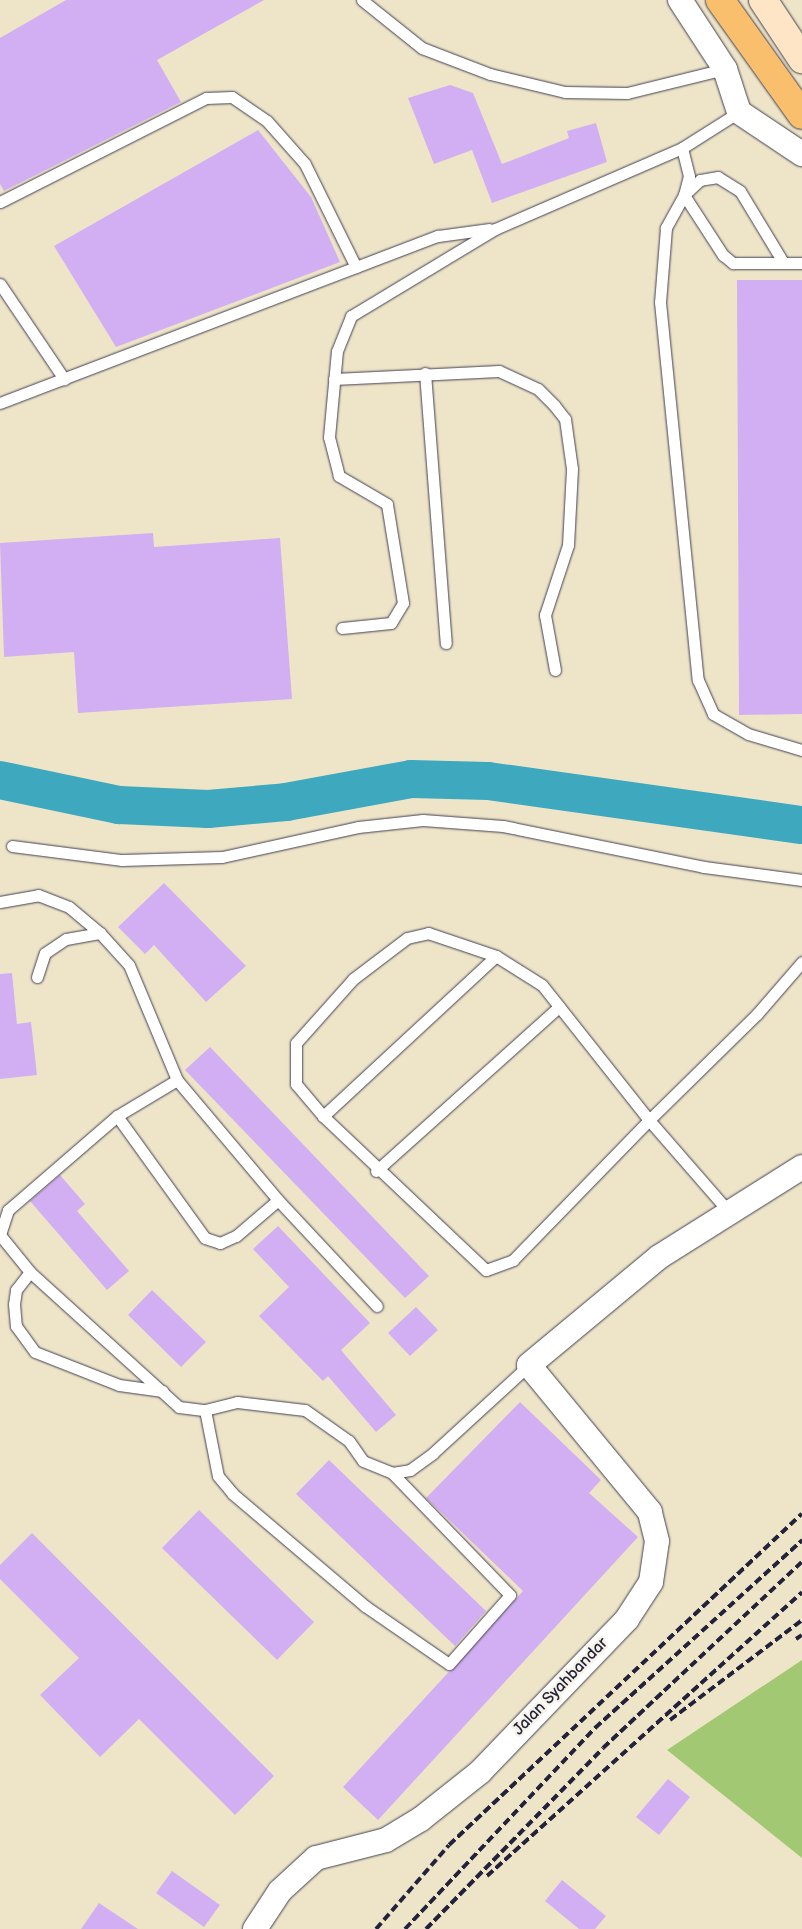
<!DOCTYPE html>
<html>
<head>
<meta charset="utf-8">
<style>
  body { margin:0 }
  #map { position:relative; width:802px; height:1929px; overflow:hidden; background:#eee5c9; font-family:"Balsamiq Sans",sans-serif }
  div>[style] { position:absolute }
  .green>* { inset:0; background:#a2c873 }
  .river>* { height:38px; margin:-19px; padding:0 19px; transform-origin:19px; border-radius:19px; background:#3ea8be }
  .building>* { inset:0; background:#d2aff2 }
  .roads { filter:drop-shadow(0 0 1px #413f50) drop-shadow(0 0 1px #413f50) }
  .service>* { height:11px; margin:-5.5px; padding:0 5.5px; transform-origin:5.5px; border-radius:5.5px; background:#fff }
  .minor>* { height:24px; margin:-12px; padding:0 12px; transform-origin:12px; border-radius:12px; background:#fff }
  .secondary>* { height:28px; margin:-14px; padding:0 14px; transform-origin:14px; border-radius:14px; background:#fde5c5 }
  .primary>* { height:28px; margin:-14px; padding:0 14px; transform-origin:14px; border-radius:14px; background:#f9bf6d }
  .rail>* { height:4px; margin-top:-2px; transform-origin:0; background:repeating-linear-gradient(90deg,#22223b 0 8px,transparent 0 12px) }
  span { translate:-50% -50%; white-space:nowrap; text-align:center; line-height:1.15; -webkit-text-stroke:5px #f7f3e8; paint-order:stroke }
  .street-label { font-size:16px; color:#22223b }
</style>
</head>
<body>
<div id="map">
  <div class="green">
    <i style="clip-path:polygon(802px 1660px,802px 1858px,667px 1750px)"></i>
  </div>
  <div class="river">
    <i style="left:0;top:780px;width:122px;rotate:11.9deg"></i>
    <i style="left:119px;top:805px;width:89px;rotate:2.6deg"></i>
    <i style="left:208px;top:809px;width:78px;rotate:-5.1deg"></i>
    <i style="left:286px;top:802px;width:127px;rotate:-10.4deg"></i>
    <i style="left:411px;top:779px;width:77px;rotate:1.5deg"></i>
    <i style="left:488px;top:781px;width:317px;rotate:8deg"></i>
  </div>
  <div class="building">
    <i style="clip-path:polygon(66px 0,264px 0,157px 60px,181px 102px,4px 191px,0 184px,0 38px)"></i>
    <i style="clip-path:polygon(450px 85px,473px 93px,502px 164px,569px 138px,567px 131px,596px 123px,607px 162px,492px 203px,472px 150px,434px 164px,408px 98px)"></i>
    <i style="clip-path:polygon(258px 130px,311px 197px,340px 262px,116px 347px,54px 246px)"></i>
    <i style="clip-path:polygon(737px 280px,802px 280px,802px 714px,739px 715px)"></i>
    <i style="clip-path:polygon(153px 533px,154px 547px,280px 538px,292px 699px,78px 713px,74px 652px,4px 657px,0 543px)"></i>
    <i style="clip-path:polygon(164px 883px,246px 966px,206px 1002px,154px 945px,145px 954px,118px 927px)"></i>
    <i style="clip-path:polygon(12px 973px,17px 1024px,31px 1022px,37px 1075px,0 1079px,0 974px)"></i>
    <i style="clip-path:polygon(210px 1047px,429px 1276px,405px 1298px,185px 1070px)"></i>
    <i style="clip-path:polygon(60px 1175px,85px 1204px,77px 1211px,129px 1271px,107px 1290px,30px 1201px)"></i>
    <i style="clip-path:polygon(278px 1226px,370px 1323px,341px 1350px,396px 1415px,376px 1432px,328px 1376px,323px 1381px,259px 1316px,289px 1287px,253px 1249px)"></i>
    <i style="clip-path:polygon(152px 1290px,206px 1342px,181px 1367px,128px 1315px)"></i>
    <i style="clip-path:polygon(416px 1307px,438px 1330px,410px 1356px,388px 1333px)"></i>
    <i style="clip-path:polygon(520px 1402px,601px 1480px,589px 1493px,638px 1537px,378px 1820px,343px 1787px,523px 1591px,426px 1498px)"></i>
    <i style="clip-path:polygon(329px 1460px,486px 1611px,455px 1646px,296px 1494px)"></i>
    <i style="clip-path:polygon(199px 1510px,314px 1622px,277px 1660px,162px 1548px)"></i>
    <i style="clip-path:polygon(32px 1533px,274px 1776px,235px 1815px,139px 1719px,100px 1757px,40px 1695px,79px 1658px,0 1579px,0 1565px)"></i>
    <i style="clip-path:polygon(668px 1779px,690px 1797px,659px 1835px,636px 1817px)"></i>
    <i style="clip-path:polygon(172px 1871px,220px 1905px,204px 1927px,156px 1893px)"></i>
    <i style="clip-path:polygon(562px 1880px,606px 1916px,595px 1929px,579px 1929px,545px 1901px)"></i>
    <i style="clip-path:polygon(99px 1903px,138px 1929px,81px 1929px)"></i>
  </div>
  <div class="roads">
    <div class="service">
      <i style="left:362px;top:0;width:77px;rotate:38.7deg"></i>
      <i style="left:422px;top:48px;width:73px;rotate:20.9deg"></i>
      <i style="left:490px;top:74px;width:77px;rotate:13.5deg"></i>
      <i style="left:565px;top:92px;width:62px;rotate:0.9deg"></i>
      <i style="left:627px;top:93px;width:101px;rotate:-13.8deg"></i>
      <i style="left:682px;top:148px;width:29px;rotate:76deg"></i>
      <i style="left:689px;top:176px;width:20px;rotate:105deg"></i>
      <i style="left:684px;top:195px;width:72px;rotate:57deg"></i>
      <i style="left:723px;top:255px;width:13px;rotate:39deg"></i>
      <i style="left:733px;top:263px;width:69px"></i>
      <i style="left:0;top:202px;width:231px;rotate:-26.8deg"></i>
      <i style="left:206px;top:98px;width:26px;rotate:-2deg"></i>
      <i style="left:232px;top:97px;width:42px;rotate:34.4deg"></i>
      <i style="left:267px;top:121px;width:57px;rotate:48.5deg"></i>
      <i style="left:305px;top:164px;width:115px;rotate:63.7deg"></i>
      <i style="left:783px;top:262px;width:83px;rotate:-121.2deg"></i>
      <i style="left:740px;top:191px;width:26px;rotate:-148deg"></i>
      <i style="left:718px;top:177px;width:18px;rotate:171deg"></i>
      <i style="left:700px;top:180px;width:22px;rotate:137deg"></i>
      <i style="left:684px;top:195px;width:38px;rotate:119deg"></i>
      <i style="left:666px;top:228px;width:74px;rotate:94.6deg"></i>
      <i style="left:660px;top:302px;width:380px;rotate:84.3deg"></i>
      <i style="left:698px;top:680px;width:37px;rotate:66deg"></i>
      <i style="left:713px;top:714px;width:40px;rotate:29.7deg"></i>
      <i style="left:748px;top:734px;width:56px;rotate:16.5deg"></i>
      <i style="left:0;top:284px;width:115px;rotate:56deg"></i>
      <i style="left:425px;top:373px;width:271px;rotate:85.6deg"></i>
      <i style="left:334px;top:379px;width:165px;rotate:-2.8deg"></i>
      <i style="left:499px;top:371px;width:43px;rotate:24.8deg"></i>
      <i style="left:538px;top:389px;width:23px;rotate:45deg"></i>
      <i style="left:554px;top:405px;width:18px;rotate:52deg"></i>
      <i style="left:565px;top:419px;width:50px;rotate:82deg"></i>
      <i style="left:572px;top:469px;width:76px;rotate:93deg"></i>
      <i style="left:568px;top:545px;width:74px;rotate:108.2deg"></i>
      <i style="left:545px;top:615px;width:56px;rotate:79.7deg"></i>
      <i style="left:0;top:403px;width:469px;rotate:-20.9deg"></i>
      <i style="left:438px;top:236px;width:52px;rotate:-7.7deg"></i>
      <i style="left:342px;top:628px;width:49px;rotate:-5.8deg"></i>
      <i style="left:391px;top:623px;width:23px;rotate:-59deg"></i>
      <i style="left:403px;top:603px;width:100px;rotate:-99.2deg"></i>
      <i style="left:387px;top:504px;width:56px;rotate:-149.7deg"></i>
      <i style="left:339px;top:476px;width:40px;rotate:-104.4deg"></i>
      <i style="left:329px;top:437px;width:86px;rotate:-84.7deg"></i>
      <i style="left:337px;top:351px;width:38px;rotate:-68deg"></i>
      <i style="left:351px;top:316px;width:168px;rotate:-31.1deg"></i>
      <i style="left:495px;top:229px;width:204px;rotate:-23.4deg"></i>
      <i style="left:682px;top:148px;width:67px;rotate:-32.3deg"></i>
      <i style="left:12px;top:846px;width:111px;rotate:7.3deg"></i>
      <i style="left:122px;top:860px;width:100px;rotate:-1.7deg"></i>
      <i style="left:222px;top:857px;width:139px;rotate:-12.4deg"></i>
      <i style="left:358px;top:827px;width:65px;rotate:-6.1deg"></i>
      <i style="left:423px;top:820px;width:80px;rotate:4.3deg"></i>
      <i style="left:503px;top:826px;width:205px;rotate:11.5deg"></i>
      <i style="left:704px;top:867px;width:99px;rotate:7.6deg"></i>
      <i style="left:0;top:902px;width:39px;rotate:-10deg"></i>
      <i style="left:38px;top:895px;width:33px;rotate:21deg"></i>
      <i style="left:69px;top:907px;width:40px;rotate:40deg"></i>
      <i style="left:100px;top:933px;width:43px;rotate:47.8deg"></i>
      <i style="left:129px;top:965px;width:125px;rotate:67.3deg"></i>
      <i style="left:177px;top:1080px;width:70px;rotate:149deg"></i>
      <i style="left:117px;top:1116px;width:144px;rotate:139.2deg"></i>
      <i style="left:8px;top:1210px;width:26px;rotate:108deg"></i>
      <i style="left:37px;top:977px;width:25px;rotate:-72deg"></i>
      <i style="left:45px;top:953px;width:25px;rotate:-34deg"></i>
      <i style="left:66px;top:939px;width:35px;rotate:-10deg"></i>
      <i style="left:117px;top:1116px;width:150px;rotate:54.2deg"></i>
      <i style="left:205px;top:1238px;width:16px;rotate:18deg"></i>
      <i style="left:220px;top:1243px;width:17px;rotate:-24deg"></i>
      <i style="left:236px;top:1236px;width:55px;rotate:-40.6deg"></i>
      <i style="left:278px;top:1200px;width:157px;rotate:-130.1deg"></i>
      <i style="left:323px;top:1116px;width:42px;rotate:-130.2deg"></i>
      <i style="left:296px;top:1084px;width:41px;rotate:-90deg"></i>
      <i style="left:296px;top:1043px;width:86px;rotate:-48.3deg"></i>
      <i style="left:353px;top:979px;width:68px;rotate:-37.2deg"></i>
      <i style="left:407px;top:938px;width:22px;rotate:-13deg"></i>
      <i style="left:428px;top:933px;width:72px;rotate:18.7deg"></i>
      <i style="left:376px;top:1171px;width:246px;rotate:-41.9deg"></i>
      <i style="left:278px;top:1200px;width:145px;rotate:47deg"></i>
      <i style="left:729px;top:1212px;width:122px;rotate:-131deg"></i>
      <i style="left:649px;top:1120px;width:172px;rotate:-128.4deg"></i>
      <i style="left:542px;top:985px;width:54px;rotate:-147.8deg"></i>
      <i style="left:496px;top:956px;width:236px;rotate:137.2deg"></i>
      <i style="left:323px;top:1116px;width:224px;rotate:43.4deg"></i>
      <i style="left:486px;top:1270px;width:29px;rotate:-20deg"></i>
      <i style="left:513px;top:1260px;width:195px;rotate:-45.8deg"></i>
      <i style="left:649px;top:1120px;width:151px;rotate:-44.5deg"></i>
      <i style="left:757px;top:1014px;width:69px;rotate:-49.1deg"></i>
      <i style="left:0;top:1235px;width:48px;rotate:51deg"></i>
      <i style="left:30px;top:1272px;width:201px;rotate:42.2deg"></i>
      <i style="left:179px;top:1407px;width:26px;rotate:7deg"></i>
      <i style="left:205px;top:1410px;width:33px;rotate:-14deg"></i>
      <i style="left:237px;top:1402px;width:68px;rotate:6.7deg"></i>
      <i style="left:305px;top:1410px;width:54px;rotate:35.2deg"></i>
      <i style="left:349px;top:1441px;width:24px;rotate:55deg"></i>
      <i style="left:363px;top:1461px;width:31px;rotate:22deg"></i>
      <i style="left:392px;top:1473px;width:18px;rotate:-9deg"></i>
      <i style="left:410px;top:1470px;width:29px;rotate:-36deg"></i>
      <i style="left:433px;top:1453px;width:130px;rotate:-42.5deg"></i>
      <i style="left:30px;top:1272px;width:23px;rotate:128deg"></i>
      <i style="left:16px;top:1290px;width:14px;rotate:98deg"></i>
      <i style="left:14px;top:1304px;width:22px;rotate:85deg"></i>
      <i style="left:16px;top:1326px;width:32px;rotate:54deg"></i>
      <i style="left:35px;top:1352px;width:90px;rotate:21.4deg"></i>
      <i style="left:119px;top:1385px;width:44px;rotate:7.8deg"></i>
      <i style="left:205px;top:1410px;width:67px;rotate:78.9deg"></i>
      <i style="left:218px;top:1476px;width:23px;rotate:50deg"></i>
      <i style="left:233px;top:1494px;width:173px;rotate:40.3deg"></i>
      <i style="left:365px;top:1606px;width:102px;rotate:34.6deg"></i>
      <i style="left:449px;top:1664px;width:92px;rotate:-48.5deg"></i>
      <i style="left:510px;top:1595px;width:170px;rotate:-134deg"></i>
    </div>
    <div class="minor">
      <i style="left:680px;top:0;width:82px;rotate:56.9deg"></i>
      <i style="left:725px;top:69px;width:45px;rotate:72deg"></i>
      <i style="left:739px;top:112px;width:76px;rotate:33.7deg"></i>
      <i style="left:255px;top:1929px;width:45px;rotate:-56.7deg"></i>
      <i style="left:280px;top:1891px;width:49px;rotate:-42.5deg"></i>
      <i style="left:316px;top:1858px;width:72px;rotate:-14.4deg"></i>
      <i style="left:386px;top:1840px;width:41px;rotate:-31deg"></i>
      <i style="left:421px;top:1819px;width:75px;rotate:-38.5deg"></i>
      <i style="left:480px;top:1772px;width:212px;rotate:-46.1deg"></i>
      <i style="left:627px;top:1619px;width:44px;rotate:-57deg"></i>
      <i style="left:651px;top:1582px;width:41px;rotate:-81.7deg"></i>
      <i style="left:657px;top:1541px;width:30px;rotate:-104deg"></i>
      <i style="left:650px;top:1512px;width:190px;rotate:-129.5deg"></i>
      <i style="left:529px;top:1365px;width:169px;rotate:-39.7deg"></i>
      <i style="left:659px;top:1257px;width:169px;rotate:-32.2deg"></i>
    </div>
    <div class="secondary">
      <i style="left:763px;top:0;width:71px;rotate:56.5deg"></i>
    </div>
    <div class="primary">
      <i style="left:720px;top:0;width:141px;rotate:54.5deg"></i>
    </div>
  </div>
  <div class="rail">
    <i style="left:796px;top:1639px;width:7px;rotate:-34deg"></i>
    <i style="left:670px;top:1720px;width:166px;rotate:-37.1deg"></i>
    <i style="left:487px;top:1876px;width:424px;rotate:-42deg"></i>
    <i style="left:376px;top:1929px;width:111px;rotate:-49deg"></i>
    <i style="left:449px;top:1845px;width:484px;rotate:-43.2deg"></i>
    <i style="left:405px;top:1929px;width:277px;rotate:-46.6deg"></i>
    <i style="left:595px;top:1728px;width:280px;rotate:-42.2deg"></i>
    <i style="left:426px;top:1929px;width:253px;rotate:-45.6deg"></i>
    <i style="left:603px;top:1748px;width:272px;rotate:-43.1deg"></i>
  </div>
  <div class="street-label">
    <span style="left:561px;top:1687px;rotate:-46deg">Jalan Syahbandar</span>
  </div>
</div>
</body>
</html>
